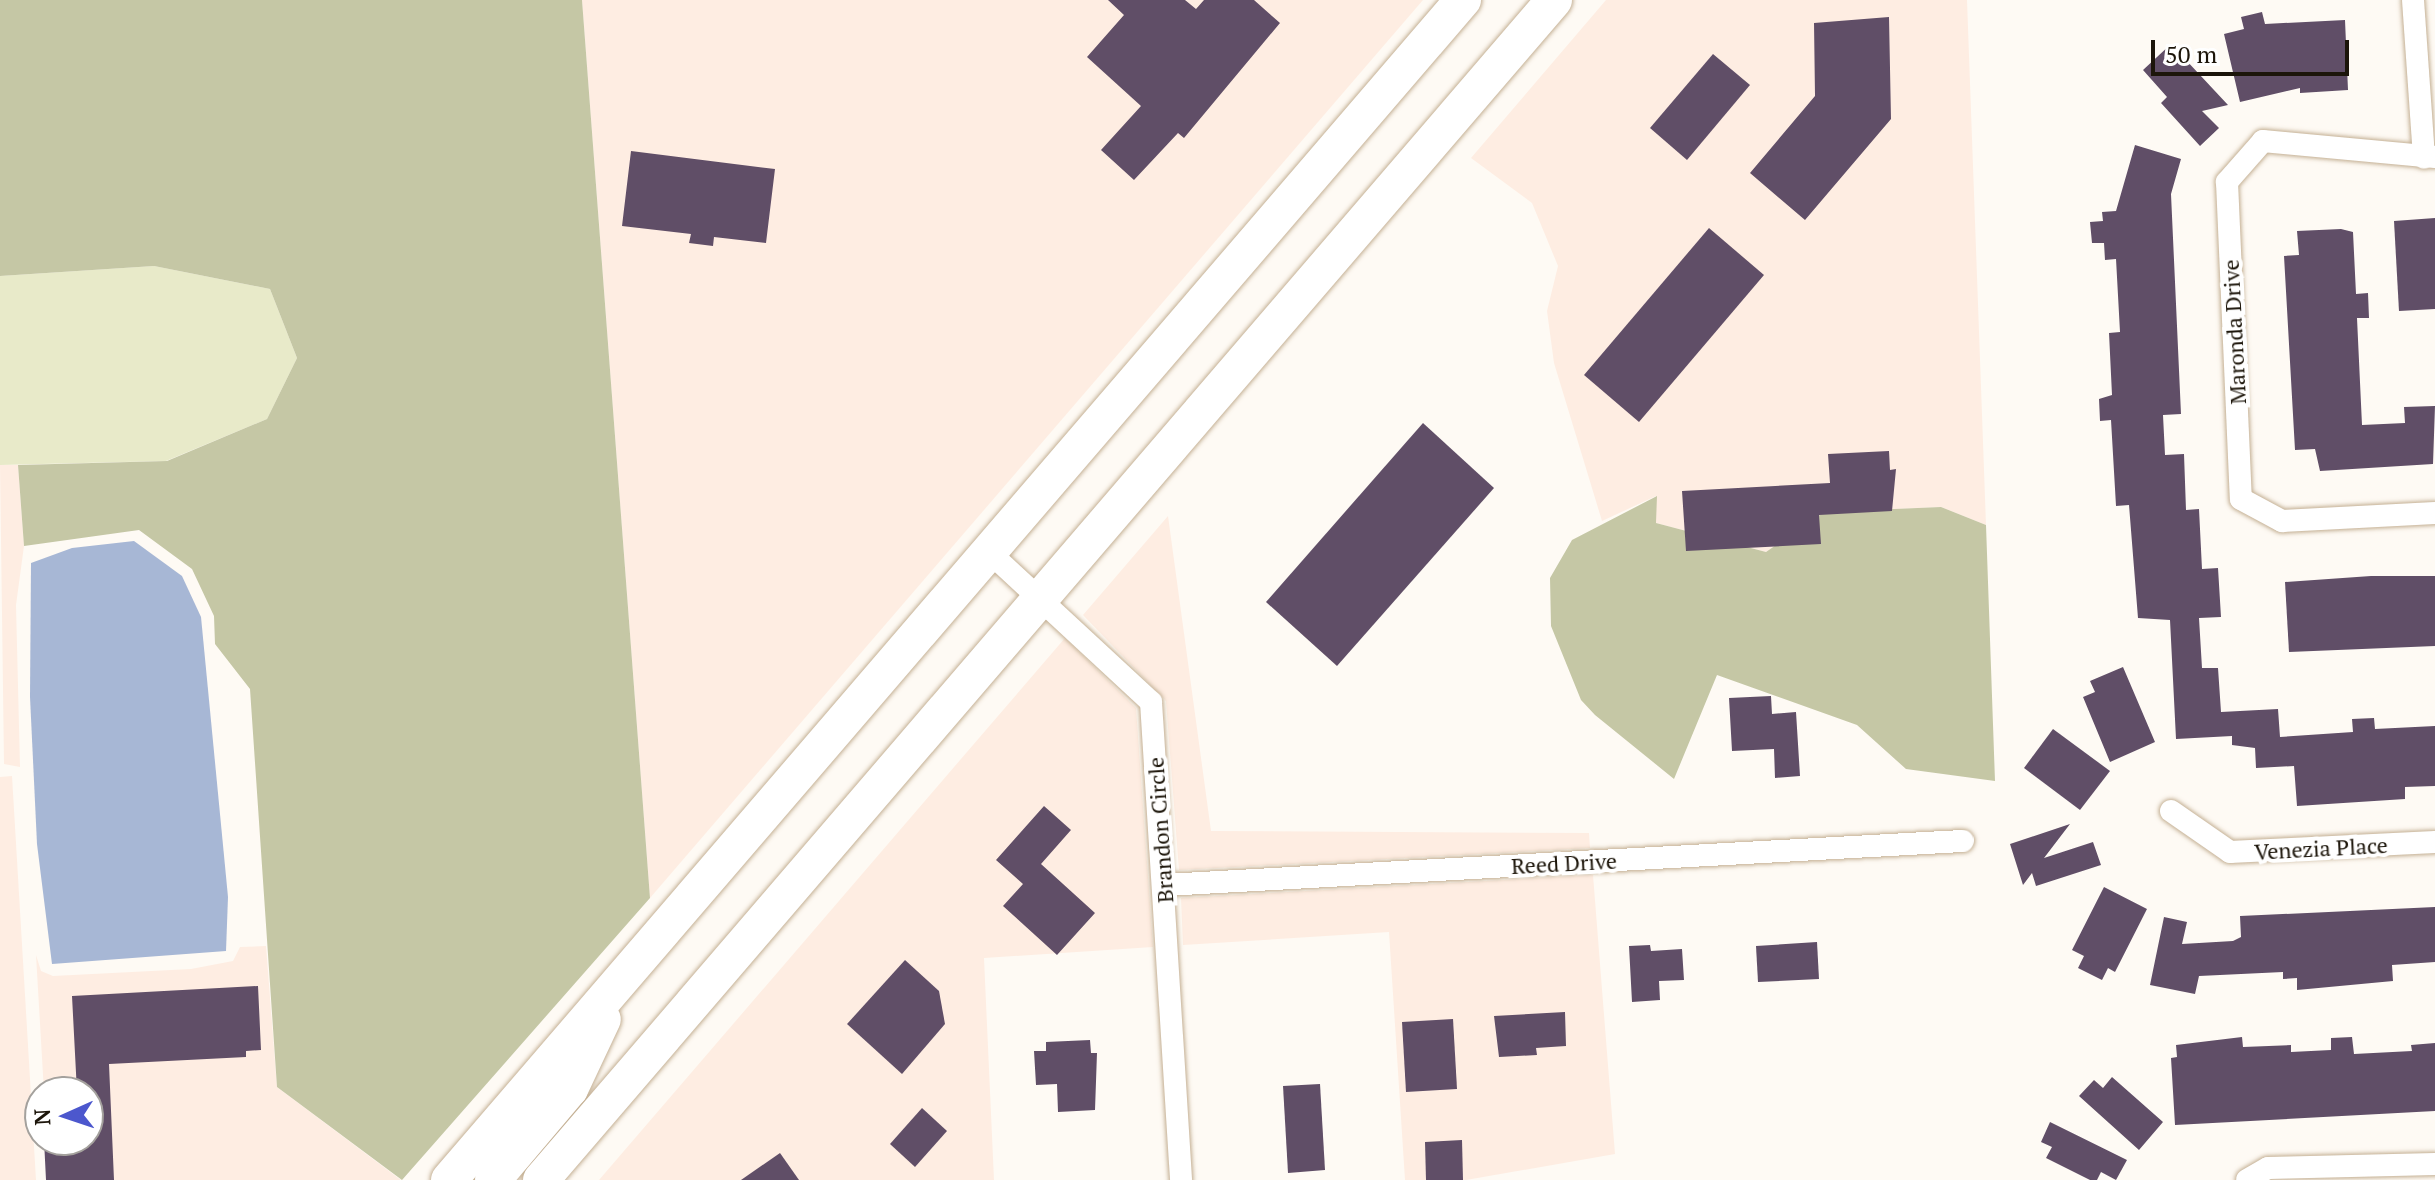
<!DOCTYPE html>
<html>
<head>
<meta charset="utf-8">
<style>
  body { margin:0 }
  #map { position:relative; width:2435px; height:1180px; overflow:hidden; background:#fefaf4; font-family:"PT Serif",serif }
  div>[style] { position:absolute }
  .commercial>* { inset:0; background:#feede2 }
  .green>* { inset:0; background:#e8eac9 }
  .forest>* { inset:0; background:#c5c7a5 }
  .water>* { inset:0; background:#a7b7d5 }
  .building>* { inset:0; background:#604e67 }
  .roads { filter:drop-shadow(0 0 2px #c4b094) drop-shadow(0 0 2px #c4b094) }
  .minor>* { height:22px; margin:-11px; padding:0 11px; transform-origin:11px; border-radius:11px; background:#fff }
  .primary>* { height:36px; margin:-18px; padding:0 18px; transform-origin:18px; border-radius:18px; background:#fff }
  span { translate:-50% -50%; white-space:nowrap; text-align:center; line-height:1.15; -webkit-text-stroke:8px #fff; paint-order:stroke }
  .street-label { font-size:22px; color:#1c150a }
  .north { position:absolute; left:24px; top:1076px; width:80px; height:80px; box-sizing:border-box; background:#fff; border:2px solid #a4a19d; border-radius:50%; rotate:267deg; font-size:22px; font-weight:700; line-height:32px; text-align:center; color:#1c150a }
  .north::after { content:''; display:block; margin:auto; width:28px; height:36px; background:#4c57cd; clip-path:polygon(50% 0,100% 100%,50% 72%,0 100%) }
  .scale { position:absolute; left:2151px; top:40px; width:198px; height:36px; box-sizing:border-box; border:4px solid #1c150a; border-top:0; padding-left:10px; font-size:24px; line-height:28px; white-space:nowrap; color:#1c150a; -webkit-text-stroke:6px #fff; paint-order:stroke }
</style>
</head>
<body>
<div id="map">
  <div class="commercial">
    <i style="clip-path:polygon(582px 0,1423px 0,650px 898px)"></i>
    <i style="clip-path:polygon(1606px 0,1967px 0,1986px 525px,1941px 507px,1824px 512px,1766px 552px,1656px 523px,1656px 496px,1602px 521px,1554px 363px,1547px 311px,1558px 266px,1532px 203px,1471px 158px)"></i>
    <i style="clip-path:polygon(0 465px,18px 465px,24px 546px,16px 605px,20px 767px,4px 764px)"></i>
    <i style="clip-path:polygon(1168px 516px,1211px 831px,1589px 833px,1590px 848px,1179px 870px,1166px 701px,1083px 615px)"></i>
    <i style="clip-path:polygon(1065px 638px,1136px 708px,1153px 947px,984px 958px,994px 1180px,599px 1180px)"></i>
    <i style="clip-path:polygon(12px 776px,36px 1180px,0 1180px,0 777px)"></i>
    <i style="clip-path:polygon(1593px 875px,1615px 1154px,1466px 1180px,1405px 1180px,1389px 932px,1183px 945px,1181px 898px)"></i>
    <i style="clip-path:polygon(266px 946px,277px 1087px,401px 1180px,50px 1180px,88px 1140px,88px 1092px,44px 1092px,36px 955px,41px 971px,53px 976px,191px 969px,233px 961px,240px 947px)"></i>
  </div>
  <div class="green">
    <i style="clip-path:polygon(154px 266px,270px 289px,297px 358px,267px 419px,166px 461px,0 465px,0 276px)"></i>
  </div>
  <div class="forest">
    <i style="clip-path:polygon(0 0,582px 0,650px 898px,402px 1180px,277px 1087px,250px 689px,215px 644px,214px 616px,192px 569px,139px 530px,24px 546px,18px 465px,167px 461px,267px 419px,297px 358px,270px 289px,154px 266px,0 276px)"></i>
    <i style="clip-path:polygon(1657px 496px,1656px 523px,1766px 552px,1824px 512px,1941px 507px,1986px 525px,1995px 781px,1906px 769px,1857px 725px,1717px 675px,1674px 779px,1595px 715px,1581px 700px,1551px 626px,1550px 578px,1572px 540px)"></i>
  </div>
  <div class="water">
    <i style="clip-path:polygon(134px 541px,182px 576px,201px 617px,228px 897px,226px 951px,52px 964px,37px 844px,30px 697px,31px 563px,72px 548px)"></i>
  </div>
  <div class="building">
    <i style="clip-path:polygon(1108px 0,1185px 0,1196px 9px,1204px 0,1254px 0,1280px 23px,1184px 138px,1178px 133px,1134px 180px,1101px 150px,1141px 106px,1087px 57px,1124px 15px)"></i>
    <i style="clip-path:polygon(2262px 12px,2265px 24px,2345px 20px,2348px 90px,2300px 93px,2300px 88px,2240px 102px,2224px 34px,2244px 29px,2241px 17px)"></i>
    <i style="clip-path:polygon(1889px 17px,1891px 119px,1805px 220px,1750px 173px,1815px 96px,1814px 23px)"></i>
    <i style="clip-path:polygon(2171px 44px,2228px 105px,2202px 111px,2219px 128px,2200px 146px,2161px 103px,2167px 97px,2143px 70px)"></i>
    <i style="clip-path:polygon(1713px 54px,1750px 85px,1687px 160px,1650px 128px)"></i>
    <i style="clip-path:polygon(2135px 145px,2181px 159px,2171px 194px,2181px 414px,2163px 415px,2165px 455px,2184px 454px,2186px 510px,2199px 509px,2202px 569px,2218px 568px,2221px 617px,2199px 618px,2202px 668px,2218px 668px,2221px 712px,2278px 709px,2280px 737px,2353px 732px,2352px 719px,2374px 718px,2375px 729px,2435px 726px,2435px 786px,2405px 787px,2405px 799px,2297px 806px,2294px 766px,2256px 768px,2255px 748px,2232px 745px,2232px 736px,2176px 739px,2170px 620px,2138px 618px,2129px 505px,2116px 506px,2111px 420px,2100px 421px,2099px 399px,2112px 395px,2109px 333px,2120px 332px,2116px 259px,2105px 260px,2104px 243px,2092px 243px,2090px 222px,2103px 221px,2102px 212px,2116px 211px)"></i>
    <i style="clip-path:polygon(631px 151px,775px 169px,766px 243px,714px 237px,713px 246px,689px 243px,691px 234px,622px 226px)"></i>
    <i style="clip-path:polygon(2435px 218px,2435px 309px,2399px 311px,2394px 221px)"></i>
    <i style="clip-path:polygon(1709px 228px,1764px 275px,1639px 422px,1584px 375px)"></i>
    <i style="clip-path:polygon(2341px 229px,2353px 232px,2356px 294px,2368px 293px,2369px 318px,2357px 318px,2362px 425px,2405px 423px,2404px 407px,2435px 406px,2433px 464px,2320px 471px,2315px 449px,2295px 450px,2284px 256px,2299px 255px,2297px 231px)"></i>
    <i style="clip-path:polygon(1423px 423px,1494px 488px,1337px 666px,1266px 602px)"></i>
    <i style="clip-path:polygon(1889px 451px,1890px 470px,1896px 469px,1892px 511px,1819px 515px,1821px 544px,1686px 551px,1682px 491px,1830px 483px,1828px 454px)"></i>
    <i style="clip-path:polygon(2371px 576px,2435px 576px,2435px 646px,2289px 652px,2285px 582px)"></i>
    <i style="clip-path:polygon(2123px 667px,2155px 742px,2110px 762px,2083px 697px,2095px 692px,2090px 681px)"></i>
    <i style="clip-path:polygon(1771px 696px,1772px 714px,1796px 712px,1800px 776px,1775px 778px,1774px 749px,1732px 751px,1729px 698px)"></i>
    <i style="clip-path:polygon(2053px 729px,2110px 771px,2080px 810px,2024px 768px)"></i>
    <i style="clip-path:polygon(1044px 806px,1071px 830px,1041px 864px,1095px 913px,1057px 955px,1003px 906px,1023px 884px,996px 860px)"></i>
    <i style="clip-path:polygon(2070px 824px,2044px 858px,2093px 842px,2101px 865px,2036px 886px,2032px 873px,2023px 885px,2010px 844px)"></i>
    <i style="clip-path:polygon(2104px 887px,2147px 909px,2115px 972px,2108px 968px,2102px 980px,2078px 968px,2084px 956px,2072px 950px)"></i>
    <i style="clip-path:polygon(2435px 907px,2435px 962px,2392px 965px,2393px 981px,2297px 990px,2297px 978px,2283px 979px,2283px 972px,2199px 976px,2195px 994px,2150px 985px,2164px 917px,2187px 922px,2182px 944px,2233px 941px,2241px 937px,2240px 916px)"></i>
    <i style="clip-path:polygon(1817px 942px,1819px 979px,1758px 982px,1756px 946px)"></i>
    <i style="clip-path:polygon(1650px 945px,1651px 951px,1682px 949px,1684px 980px,1659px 981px,1660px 1000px,1632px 1002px,1629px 946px)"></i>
    <i style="clip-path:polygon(905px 960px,939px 991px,945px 1024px,902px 1074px,847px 1024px)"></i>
    <i style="clip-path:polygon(258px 986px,261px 1050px,246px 1051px,246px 1057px,109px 1064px,114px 1180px,46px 1180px,44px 1140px,88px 1140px,88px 1092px,77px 1092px,72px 996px)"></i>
    <i style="clip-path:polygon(1565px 1012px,1566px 1046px,1536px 1048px,1537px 1055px,1499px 1057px,1494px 1016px)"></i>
    <i style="clip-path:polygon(1453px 1019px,1457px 1089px,1406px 1092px,1402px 1022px)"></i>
    <i style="clip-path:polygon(2242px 1037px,2243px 1047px,2291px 1045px,2291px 1052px,2331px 1050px,2331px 1038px,2352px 1037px,2354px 1054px,2412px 1051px,2411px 1045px,2435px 1043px,2435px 1111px,2175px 1125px,2171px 1058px,2177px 1057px,2176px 1045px)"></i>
    <i style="clip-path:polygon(1090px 1040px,1091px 1053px,1097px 1053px,1095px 1110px,1058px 1112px,1057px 1084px,1036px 1085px,1034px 1051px,1046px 1051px,1046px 1042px)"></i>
    <i style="clip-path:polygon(2112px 1077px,2163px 1122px,2139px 1150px,2079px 1096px,2094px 1080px,2103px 1088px)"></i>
    <i style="clip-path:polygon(1320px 1084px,1325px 1170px,1288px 1173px,1283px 1086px)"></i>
    <i style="clip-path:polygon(922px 1108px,947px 1131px,915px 1167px,890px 1144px)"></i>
    <i style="clip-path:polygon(2050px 1122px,2127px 1160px,2116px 1180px,2101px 1172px,2097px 1180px,2090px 1180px,2046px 1158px,2052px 1147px,2041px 1142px)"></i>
    <i style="clip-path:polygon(1462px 1140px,1463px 1180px,1426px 1180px,1425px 1142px)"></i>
    <i style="clip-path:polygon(780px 1153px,799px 1180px,741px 1180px)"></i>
  </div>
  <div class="roads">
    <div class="minor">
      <i style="left:2413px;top:0;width:158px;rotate:86deg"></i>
      <i style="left:2435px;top:157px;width:173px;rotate:-174.7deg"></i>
      <i style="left:2263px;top:141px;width:55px;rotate:131.3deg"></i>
      <i style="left:2227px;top:182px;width:317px;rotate:87.5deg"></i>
      <i style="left:2241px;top:499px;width:47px;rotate:28.2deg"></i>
      <i style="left:2282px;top:521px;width:153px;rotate:-3deg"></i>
      <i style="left:988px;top:551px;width:222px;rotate:42.8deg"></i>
      <i style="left:1151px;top:702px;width:479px;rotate:86.4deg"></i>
      <i style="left:2171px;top:811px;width:72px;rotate:34.8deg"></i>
      <i style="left:2230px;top:852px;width:205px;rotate:-2.8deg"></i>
      <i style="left:1165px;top:885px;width:799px;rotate:-3.16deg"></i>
      <i style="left:2247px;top:1180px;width:24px;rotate:-30deg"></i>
      <i style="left:2268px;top:1168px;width:167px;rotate:-1.4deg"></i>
    </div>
    <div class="primary">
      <i style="left:449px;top:1180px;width:1556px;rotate:-49.33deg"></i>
      <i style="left:493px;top:1180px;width:119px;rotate:-49.8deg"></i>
      <i style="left:570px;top:1089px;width:77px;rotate:-64.8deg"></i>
      <i style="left:541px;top:1180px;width:1555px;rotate:-49.35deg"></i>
    </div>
  </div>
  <div class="street-label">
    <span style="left:2234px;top:332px;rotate:-93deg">Maronda Drive</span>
    <span style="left:1160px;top:830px;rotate:-94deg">Brandon Circle</span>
    <span style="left:2321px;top:848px;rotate:-3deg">Venezia Place</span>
    <span style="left:1564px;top:863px;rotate:-3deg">Reed Drive</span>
  </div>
  <div class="north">N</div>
  <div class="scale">50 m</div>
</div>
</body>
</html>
